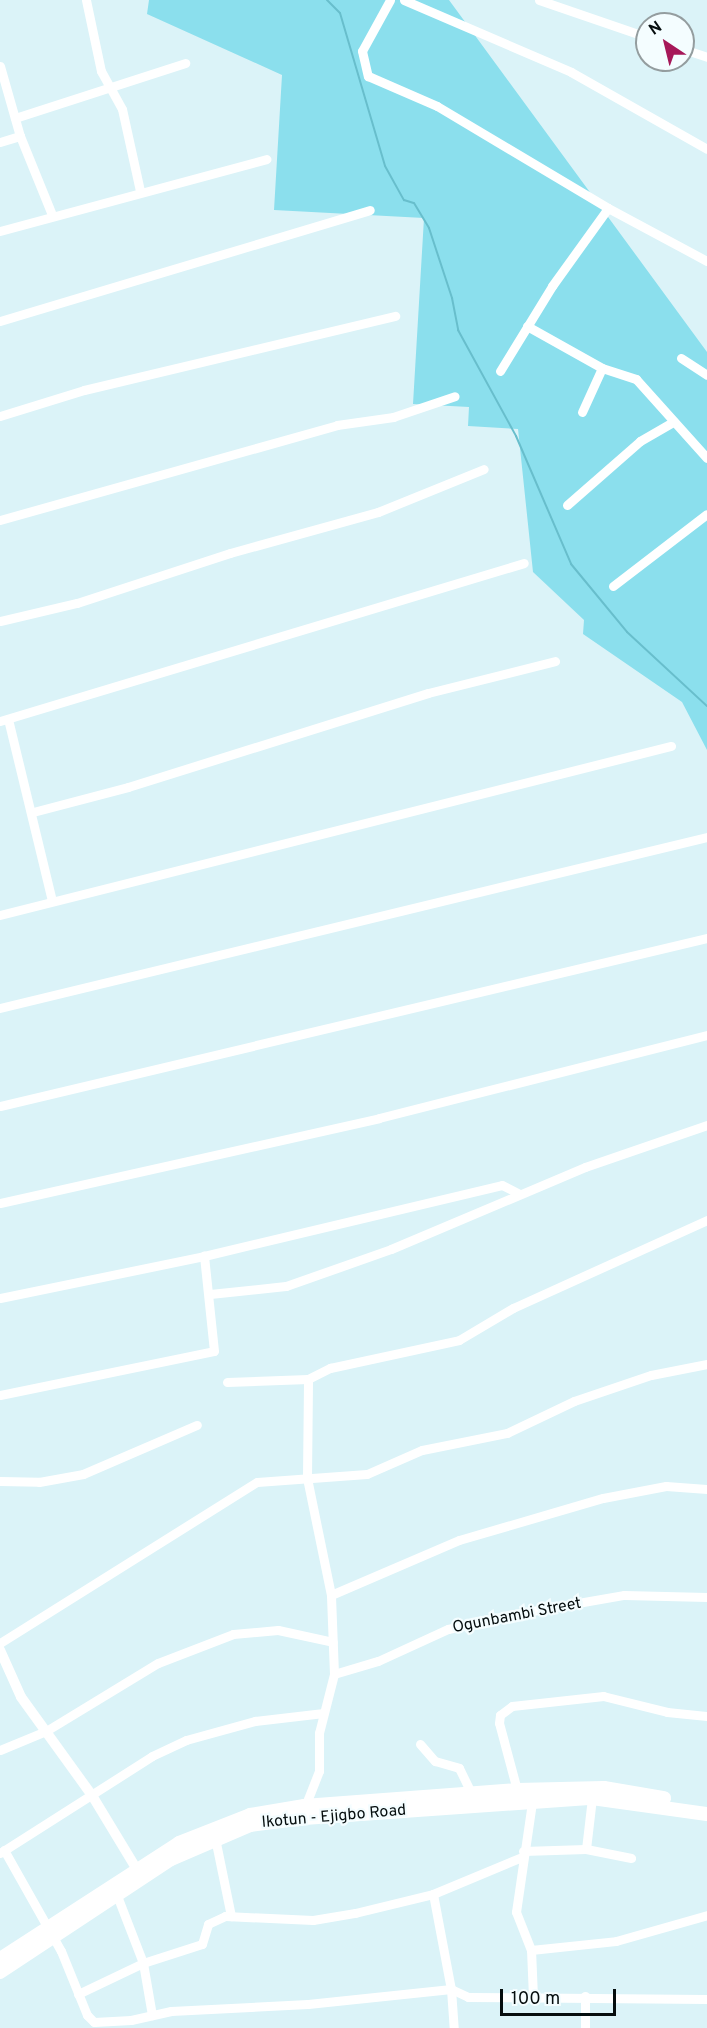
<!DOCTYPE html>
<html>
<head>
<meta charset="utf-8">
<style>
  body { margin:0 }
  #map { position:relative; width:707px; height:2028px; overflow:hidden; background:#dbf3f8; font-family:Overpass,sans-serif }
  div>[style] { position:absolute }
  .green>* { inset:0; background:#8bdfed }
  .stream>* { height:2px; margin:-1px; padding:0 1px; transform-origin:1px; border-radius:1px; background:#68becc }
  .minor>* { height:9px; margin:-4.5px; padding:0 4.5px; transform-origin:4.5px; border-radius:4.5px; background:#fff }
  .tertiary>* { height:10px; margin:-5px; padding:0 5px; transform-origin:5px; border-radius:5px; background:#fff }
  .primary>* { height:14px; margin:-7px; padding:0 7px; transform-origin:7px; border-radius:7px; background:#fff }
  span { translate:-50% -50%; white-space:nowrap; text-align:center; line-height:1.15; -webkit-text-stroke:4.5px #f4fdff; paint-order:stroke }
  .street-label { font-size:16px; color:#050d0e }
  .north { position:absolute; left:635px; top:12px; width:60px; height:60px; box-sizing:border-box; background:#f4fdff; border:2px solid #949d9f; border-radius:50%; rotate:325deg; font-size:16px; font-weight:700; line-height:24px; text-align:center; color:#050d0e }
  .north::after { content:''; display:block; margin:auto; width:21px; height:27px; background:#a61859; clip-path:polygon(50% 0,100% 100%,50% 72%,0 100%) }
  .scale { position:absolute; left:500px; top:1989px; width:116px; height:27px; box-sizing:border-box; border:3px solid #050d0e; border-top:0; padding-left:8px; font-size:18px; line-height:21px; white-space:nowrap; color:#050d0e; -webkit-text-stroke:4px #f4fdff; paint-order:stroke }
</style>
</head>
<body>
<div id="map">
  <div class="green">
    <i style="clip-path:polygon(149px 0,449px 0,707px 352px,707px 750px,682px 702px,583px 634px,584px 620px,533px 572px,518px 429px,468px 426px,469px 407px,413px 404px,424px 218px,274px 210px,282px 75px,147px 14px)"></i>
  </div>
  <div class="stream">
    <i style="left:327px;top:0;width:18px;rotate:45deg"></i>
    <i style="left:340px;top:13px;width:159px;rotate:73.6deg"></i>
    <i style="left:385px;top:166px;width:39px;rotate:61deg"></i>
    <i style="left:404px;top:200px;width:10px;rotate:17deg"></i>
    <i style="left:414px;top:203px;width:29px;rotate:59deg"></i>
    <i style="left:429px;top:228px;width:74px;rotate:71.8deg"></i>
    <i style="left:452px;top:298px;width:33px;rotate:79deg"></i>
    <i style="left:458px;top:330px;width:121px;rotate:61.3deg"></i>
    <i style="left:516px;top:436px;width:139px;rotate:66.7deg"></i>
    <i style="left:571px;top:564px;width:88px;rotate:50.5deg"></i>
    <i style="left:627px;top:632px;width:109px;rotate:42.8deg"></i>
  </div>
  <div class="minor">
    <i style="left:86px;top:0;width:73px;rotate:78.1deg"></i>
    <i style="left:101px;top:71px;width:43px;rotate:61.1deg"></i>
    <i style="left:122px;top:109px;width:84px;rotate:77.6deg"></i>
    <i style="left:390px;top:0;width:58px;rotate:118.8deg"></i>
    <i style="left:362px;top:51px;width:26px;rotate:77deg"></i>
    <i style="left:368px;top:76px;width:75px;rotate:23.5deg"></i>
    <i style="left:437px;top:106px;width:199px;rotate:30.8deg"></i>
    <i style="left:404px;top:0;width:182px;rotate:23.3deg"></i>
    <i style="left:571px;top:72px;width:156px;rotate:29.5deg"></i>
    <i style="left:539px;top:0;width:114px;rotate:18.9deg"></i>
    <i style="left:683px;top:49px;width:25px;rotate:18deg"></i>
    <i style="left:0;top:66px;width:73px;rotate:74.1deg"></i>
    <i style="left:20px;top:136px;width:85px;rotate:67.9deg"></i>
    <i style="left:15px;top:118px;width:179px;rotate:-17.9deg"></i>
    <i style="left:0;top:142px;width:21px;rotate:-17deg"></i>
    <i style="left:0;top:231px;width:276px;rotate:-15.1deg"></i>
    <i style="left:0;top:321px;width:386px;rotate:-16.7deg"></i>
    <i style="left:527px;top:326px;width:86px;rotate:29.2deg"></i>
    <i style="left:602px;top:368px;width:36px;rotate:18deg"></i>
    <i style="left:636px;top:379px;width:106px;rotate:48.1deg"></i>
    <i style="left:681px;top:358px;width:31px;rotate:33deg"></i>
    <i style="left:500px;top:371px;width:100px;rotate:-58.5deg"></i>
    <i style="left:552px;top:286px;width:96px;rotate:-54.3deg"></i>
    <i style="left:608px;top:208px;width:112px;rotate:28.2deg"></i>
    <i style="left:582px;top:412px;width:48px;rotate:-65.6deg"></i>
    <i style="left:0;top:416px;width:88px;rotate:-17.2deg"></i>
    <i style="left:84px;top:390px;width:320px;rotate:-13.4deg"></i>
    <i style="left:567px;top:505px;width:97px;rotate:-41.2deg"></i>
    <i style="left:640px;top:441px;width:39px;rotate:-30deg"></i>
    <i style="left:0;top:520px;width:350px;rotate:-15.7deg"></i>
    <i style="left:337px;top:425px;width:57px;rotate:-8.1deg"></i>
    <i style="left:393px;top:417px;width:65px;rotate:-18.7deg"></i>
    <i style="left:613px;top:586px;width:118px;rotate:-37.5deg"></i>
    <i style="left:0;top:621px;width:79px;rotate:-13.2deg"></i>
    <i style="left:77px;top:603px;width:161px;rotate:-18.1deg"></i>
    <i style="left:230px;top:553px;width:154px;rotate:-15.5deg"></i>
    <i style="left:378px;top:512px;width:114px;rotate:-22.1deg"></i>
    <i style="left:8px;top:719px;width:187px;rotate:76.4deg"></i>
    <i style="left:0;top:721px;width:547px;rotate:-16.78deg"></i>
    <i style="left:33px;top:812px;width:98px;rotate:-14.7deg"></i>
    <i style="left:128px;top:787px;width:314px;rotate:-17.4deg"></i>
    <i style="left:428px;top:693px;width:131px;rotate:-14.1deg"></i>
    <i style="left:0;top:915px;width:692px;rotate:-14.14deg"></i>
    <i style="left:0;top:1008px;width:727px;rotate:-13.6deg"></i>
    <i style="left:0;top:1106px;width:727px;rotate:-13.37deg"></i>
    <i style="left:0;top:1203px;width:388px;rotate:-12.6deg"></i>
    <i style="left:379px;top:1118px;width:338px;rotate:-14.2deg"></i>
    <i style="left:210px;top:1294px;width:76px;rotate:-6deg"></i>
    <i style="left:286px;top:1286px;width:111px;rotate:-19.4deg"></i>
    <i style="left:391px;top:1249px;width:211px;rotate:-22.9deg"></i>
    <i style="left:585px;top:1167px;width:129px;rotate:-19deg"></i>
    <i style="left:0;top:1298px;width:208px;rotate:-11.6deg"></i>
    <i style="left:204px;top:1256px;width:306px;rotate:-13.4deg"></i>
    <i style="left:502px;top:1185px;width:18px;rotate:27deg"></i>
    <i style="left:227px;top:1382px;width:81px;rotate:-2.1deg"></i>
    <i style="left:308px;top:1379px;width:25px;rotate:-27deg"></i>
    <i style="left:330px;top:1368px;width:132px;rotate:-12.2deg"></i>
    <i style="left:459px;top:1340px;width:63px;rotate:-30.7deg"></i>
    <i style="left:513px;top:1308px;width:213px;rotate:-24.4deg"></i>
    <i style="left:0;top:1395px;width:218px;rotate:-11.6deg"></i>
    <i style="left:214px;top:1351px;width:96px;rotate:-96deg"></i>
    <i style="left:0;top:1481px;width:39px;rotate:1deg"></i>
    <i style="left:39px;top:1482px;width:45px;rotate:-10.3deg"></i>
    <i style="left:83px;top:1474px;width:124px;rotate:-23.3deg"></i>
    <i style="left:331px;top:1595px;width:139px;rotate:-23.3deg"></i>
    <i style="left:459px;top:1540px;width:150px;rotate:-16.3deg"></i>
    <i style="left:603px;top:1498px;width:64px;rotate:-10.8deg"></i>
    <i style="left:666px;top:1486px;width:41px;rotate:4.2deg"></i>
    <i style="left:0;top:1643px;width:303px;rotate:-32.1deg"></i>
    <i style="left:257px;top:1482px;width:110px;rotate:-4.2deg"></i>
    <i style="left:367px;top:1474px;width:60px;rotate:-23.6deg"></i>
    <i style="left:422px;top:1450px;width:87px;rotate:-11.3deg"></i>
    <i style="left:507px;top:1433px;width:74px;rotate:-25.5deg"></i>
    <i style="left:574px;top:1401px;width:81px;rotate:-18.7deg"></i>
    <i style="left:651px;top:1375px;width:57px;rotate:-11.1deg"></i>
    <i style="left:334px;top:1674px;width:46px;rotate:-16.5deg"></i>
    <i style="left:378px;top:1661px;width:77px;rotate:-24.6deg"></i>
    <i style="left:448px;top:1629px;width:63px;rotate:-12.9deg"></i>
    <i style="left:509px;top:1615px;width:117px;rotate:-9.9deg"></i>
    <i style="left:624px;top:1595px;width:83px;rotate:1.4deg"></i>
    <i style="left:420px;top:1744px;width:23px;rotate:49deg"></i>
    <i style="left:435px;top:1761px;width:25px;rotate:16deg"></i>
    <i style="left:459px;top:1768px;width:30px;rotate:64deg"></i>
    <i style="left:0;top:1750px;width:50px;rotate:-22.4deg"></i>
    <i style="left:46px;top:1731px;width:131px;rotate:-31.3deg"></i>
    <i style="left:158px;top:1663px;width:80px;rotate:-21.1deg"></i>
    <i style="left:233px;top:1634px;width:45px;rotate:-5.1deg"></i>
    <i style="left:278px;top:1630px;width:56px;rotate:12.3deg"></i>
    <i style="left:517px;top:1790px;width:69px;rotate:-105deg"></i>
    <i style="left:499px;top:1723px;width:8px;rotate:-83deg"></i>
    <i style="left:500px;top:1715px;width:15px;rotate:-37deg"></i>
    <i style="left:512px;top:1706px;width:92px;rotate:-6.3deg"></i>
    <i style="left:603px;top:1696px;width:66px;rotate:14deg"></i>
    <i style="left:667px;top:1712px;width:40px;rotate:5.7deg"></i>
    <i style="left:304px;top:1809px;width:41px;rotate:-68.5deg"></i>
    <i style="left:319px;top:1771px;width:38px;rotate:-90deg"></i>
    <i style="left:319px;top:1733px;width:61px;rotate:-75.7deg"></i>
    <i style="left:334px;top:1674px;width:79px;rotate:-92.2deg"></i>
    <i style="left:331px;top:1595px;width:119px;rotate:-101.6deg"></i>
    <i style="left:307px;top:1478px;width:99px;rotate:-89.4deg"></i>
    <i style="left:215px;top:1838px;width:80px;rotate:78.4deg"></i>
    <i style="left:586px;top:1849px;width:46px;rotate:11.3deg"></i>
    <i style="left:4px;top:1850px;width:116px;rotate:60.6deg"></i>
    <i style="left:61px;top:1951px;width:69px;rotate:67.9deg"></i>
    <i style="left:87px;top:2015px;width:10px;rotate:45deg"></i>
    <i style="left:94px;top:2022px;width:37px;rotate:-3deg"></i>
    <i style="left:131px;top:2020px;width:41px;rotate:-12.7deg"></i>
    <i style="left:171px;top:2011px;width:137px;rotate:-2.9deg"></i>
    <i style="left:308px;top:2004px;width:144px;rotate:-6deg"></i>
    <i style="left:451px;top:1989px;width:19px;rotate:25deg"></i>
    <i style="left:468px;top:1997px;width:239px;rotate:0.5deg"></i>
    <i style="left:523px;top:1851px;width:63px;rotate:-1.8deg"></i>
    <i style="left:586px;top:1849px;width:51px;rotate:-83.3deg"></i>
    <i style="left:0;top:1853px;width:180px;rotate:-32.5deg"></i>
    <i style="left:152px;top:1756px;width:38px;rotate:-25deg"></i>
    <i style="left:186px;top:1740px;width:72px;rotate:-15.4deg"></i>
    <i style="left:255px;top:1721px;width:69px;rotate:-6.6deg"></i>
    <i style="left:116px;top:1893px;width:75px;rotate:68.9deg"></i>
    <i style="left:143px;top:1963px;width:53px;rotate:80.2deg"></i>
    <i style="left:433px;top:1894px;width:97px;rotate:79.3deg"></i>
    <i style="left:451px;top:1989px;width:39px;rotate:86deg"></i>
    <i style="left:531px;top:1950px;width:41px;rotate:-111.5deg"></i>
    <i style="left:516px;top:1912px;width:111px;rotate:-81.7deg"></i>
    <i style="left:78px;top:1994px;width:72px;rotate:-25.5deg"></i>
    <i style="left:143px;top:1963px;width:62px;rotate:-17.9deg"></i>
    <i style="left:202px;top:1944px;width:21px;rotate:-73deg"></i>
    <i style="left:208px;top:1924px;width:19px;rotate:-25deg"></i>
    <i style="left:225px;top:1916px;width:88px;rotate:2.6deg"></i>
    <i style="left:313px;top:1920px;width:43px;rotate:-9.5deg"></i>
    <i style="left:355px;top:1913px;width:80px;rotate:-13.7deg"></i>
    <i style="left:433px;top:1894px;width:96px;rotate:-22.6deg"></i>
    <i style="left:533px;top:1997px;width:47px;rotate:-92.4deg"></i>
    <i style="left:531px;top:1950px;width:85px;rotate:-6deg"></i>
    <i style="left:616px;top:1941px;width:95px;rotate:-15.9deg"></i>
    <i style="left:585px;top:2028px;width:32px;rotate:-90deg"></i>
  </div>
  <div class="tertiary">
    <i style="left:0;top:1650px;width:51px;rotate:65.9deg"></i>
    <i style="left:21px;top:1697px;width:123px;rotate:54.2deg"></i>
    <i style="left:93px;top:1797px;width:83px;rotate:58.8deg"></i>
  </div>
  <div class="primary">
    <i style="left:0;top:1959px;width:213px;rotate:-32.9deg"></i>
    <i style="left:179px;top:1843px;width:76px;rotate:-21.5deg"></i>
    <i style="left:250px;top:1815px;width:55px;rotate:-9.5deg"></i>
    <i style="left:304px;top:1806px;width:214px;rotate:-4.3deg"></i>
    <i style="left:517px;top:1790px;width:87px;rotate:-1.3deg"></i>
    <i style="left:604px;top:1788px;width:61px;rotate:9.5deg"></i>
    <i style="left:0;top:1972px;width:205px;rotate:-33.5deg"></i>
    <i style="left:171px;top:1859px;width:86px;rotate:-23.3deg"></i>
    <i style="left:250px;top:1825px;width:54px;rotate:-7.4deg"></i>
    <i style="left:304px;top:1818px;width:289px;rotate:-4deg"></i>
    <i style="left:592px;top:1798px;width:116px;rotate:7.9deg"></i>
  </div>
  <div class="street-label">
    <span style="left:517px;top:1616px;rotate:-11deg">Ogunbambi Street</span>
    <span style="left:334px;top:1817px;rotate:-5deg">Ikotun - Ejigbo Road</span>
  </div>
  <div class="north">N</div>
  <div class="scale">100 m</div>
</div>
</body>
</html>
